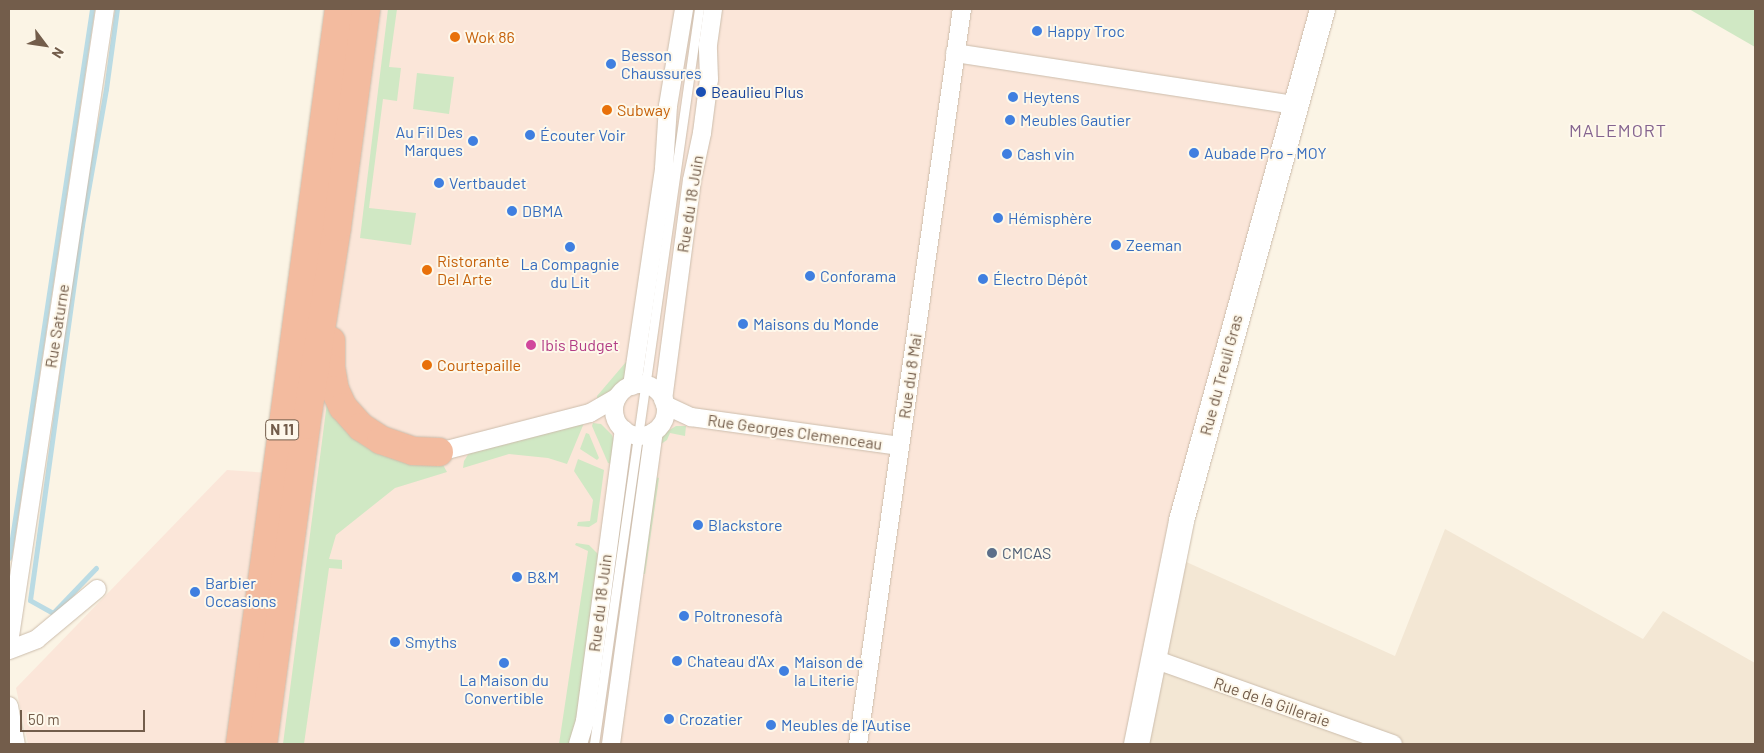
<!DOCTYPE html>
<html>
<head>
<meta charset="utf-8">
<style>
  body { margin:0 }
  #map { position:relative; width:1764px; height:753px; overflow:hidden; background:#fbf4e5; font-family:Barlow,sans-serif }
  div>[style] { position:absolute }
  .residential>* { inset:0; background:#f3e7d4 }
  .commercial>* { inset:0; background:#fbe6d9 }
  .green>* { inset:0; background:#d0e8c4 }
  .stream>* { height:5px; margin:-2.5px; padding:0 2.5px; transform-origin:2.5px; border-radius:2.5px; background:#badbe4 }
  .roads { filter:drop-shadow(0 0 1px #ccbdac) drop-shadow(0 0 1px #ccbdac) }
  .lane>* { height:9px; margin:-4.5px; padding:0 4.5px; transform-origin:4.5px; border-radius:4.5px; background:#fff }
  .street>* { height:18px; margin:-9px; padding:0 9px; transform-origin:9px; border-radius:9px; background:#fff }
  .street>.ring { margin:-9px; padding:0; box-sizing:content-box; background:none; border:18px solid #fff; border-radius:50% }
  .secondary>* { height:25px; margin:-12.5px; padding:0 12.5px; transform-origin:12.5px; border-radius:12.5px; background:#fff }
  .highway>* { height:28px; margin:-14px; padding:0 14px; transform-origin:14px; border-radius:14px; background:#f3bb9f }
  .dots>* { width:14px; height:14px; translate:-50% -50%; box-sizing:border-box; border:2px solid #fef8eb; border-radius:50% }
  span { translate:-50% -50%; white-space:nowrap; text-align:center; line-height:1.15; -webkit-text-stroke:4px #fef8eb; paint-order:stroke }
  .shield-label span { padding:1px 4px; background:#fef8eb; border:1px solid; border-radius:4px; -webkit-text-stroke-width:0 }
  .shield-label { font-size:15px; color:#735d4b; font-weight:700 }
  .shop-label { font-size:16px; color:#366cbe }
  .left { translate:0 -50%; text-align:left }
  .right { translate:-100% -50%; text-align:right }
  .food-label { font-size:16px; color:#c56008 }
  .transit-label { font-size:16px; color:#164399 }
  .street-label { font-size:16px; color:#735d4b }
  .hotel-label { font-size:16px; color:#b23c85 }
  .service-label { font-size:16px; color:#4e5e75 }
  .neighbourhood-label { font-size:18px; color:#84638f; letter-spacing:1px }
  .frame { position:absolute; inset:0; border:10px solid #735d4b; pointer-events:none }
  .north { position:absolute; left:20px; top:20px; width:50px; height:50px; -webkit-text-stroke:4px #fef8eb; paint-order:stroke; rotate:121deg; font-size:14px; font-weight:700; line-height:20px; text-align:center; color:#735d4b }
  .north::after { content:''; display:block; margin:auto; width:18px; height:22px; background:#735d4b; clip-path:polygon(50% 0,100% 100%,50% 72%,0 100%) }
  .scale { position:absolute; left:20px; top:710px; width:125px; height:22px; box-sizing:border-box; border:2px solid #735d4b; border-top:0; padding-left:6px; font-size:15px; line-height:18px; white-space:nowrap; color:#735d4b; -webkit-text-stroke:4px #fef8eb; paint-order:stroke }
</style>
</head>
<body>
<div id="map">
  <div class="residential">
    <i style="clip-path:polygon(1445px 529px,1643px 639px,1663px 611px,1755px 663px,1755px 744px,1136px 744px,1173px 556px,1395px 656px)"></i>
  </div>
  <div class="commercial">
    <i style="clip-path:polygon(353px 9px,1322px 9px,1136px 744px,28px 744px,16px 688px,227px 470px,299px 475px)"></i>
  </div>
  <div class="green">
    <i style="clip-path:polygon(388px 9px,397px 9px,389px 67px,401px 68px,397px 101px,383px 99px,369px 208px,416px 213px,411px 245px,360px 238px)"></i>
    <i style="clip-path:polygon(1689px 9px,1755px 9px,1755px 47px)"></i>
    <i style="clip-path:polygon(417px 73px,454px 77px,449px 114px,413px 109px)"></i>
    <i style="clip-path:polygon(626px 362px,629px 362px,624px 379px,606px 397px,597px 402px,597px 396px)"></i>
    <i style="clip-path:polygon(329px 387px,340px 412px,442px 463px,447px 472px,395px 488px,336px 535px,329px 559px,342px 560px,342px 569px,329px 568px,304px 744px,283px 744px)"></i>
    <i style="clip-path:polygon(584px 423px,567px 464px,548px 458px,509px 454px,463px 468px,464px 461px,469px 453px)"></i>
    <i style="clip-path:polygon(593px 423px,601px 424px,612px 435px,615px 444px,612px 464px,608px 463px,592px 426px)"></i>
    <i style="clip-path:polygon(676px 426px,686px 426px,685px 436px,670px 433px,667px 440px,661px 444px,660px 452px,660px 441px,663px 434px)"></i>
    <i style="clip-path:polygon(586px 433px,589px 434px,599px 458px,597px 460px,580px 449px)"></i>
    <i style="clip-path:polygon(578px 459px,604px 470px,597px 522px,589px 527px,577px 526px,578px 522px,590px 521px,593px 500px,574px 471px)"></i>
    <i style="clip-path:polygon(655px 477px,659px 478px,645px 574px,641px 574px)"></i>
    <i style="clip-path:polygon(576px 543px,589px 545px,599px 555px,573px 744px,559px 744px,588px 551px,575px 545px)"></i>
  </div>
  <div class="stream">
    <i style="left:9px;top:558px;width:555px;rotate:-81.4deg"></i>
    <i style="left:96px;top:568px;width:62px;rotate:133.7deg"></i>
    <i style="left:53px;top:613px;width:26px;rotate:-151deg"></i>
    <i style="left:30px;top:600px;width:379px;rotate:-82.1deg"></i>
    <i style="left:82px;top:225px;width:138px;rotate:-80deg"></i>
    <i style="left:106px;top:89px;width:81px;rotate:-82.2deg"></i>
  </div>
  <div class="roads">
    <div class="lane">
      <i style="left:594px;top:744px;width:742px;rotate:-81.87deg"></i>
    </div>
    <div class="street">
      <i style="left:955px;top:53px;width:345px;rotate:8.7deg"></i>
      <i class="ring" style="left:614px;top:384px;width:34px;height:34px"></i>
      <i style="left:632px;top:386px;width:220px;rotate:-81.6deg"></i>
      <i style="left:664px;top:168px;width:62px;rotate:-86.3deg"></i>
      <i style="left:668px;top:106px;width:98px;rotate:-80.6deg"></i>
      <i style="left:663px;top:400px;width:222px;rotate:-82.5deg"></i>
      <i style="left:692px;top:180px;width:48px;rotate:-78deg"></i>
      <i style="left:702px;top:133px;width:54px;rotate:-82.6deg"></i>
      <i style="left:709px;top:79px;width:34px;rotate:-92deg"></i>
      <i style="left:708px;top:45px;width:36px;rotate:-82deg"></i>
      <i style="left:665px;top:405px;width:29px;rotate:25deg"></i>
      <i style="left:691px;top:417px;width:211px;rotate:7.9deg"></i>
      <i style="left:439px;top:452px;width:156px;rotate:-14.5deg"></i>
      <i style="left:590px;top:413px;width:32px;rotate:-30deg"></i>
      <i style="left:9px;top:643px;width:641px;rotate:-81.39deg"></i>
      <i style="left:9px;top:650px;width:30px;rotate:-21deg"></i>
      <i style="left:37px;top:639px;width:78px;rotate:-39.8deg"></i>
      <i style="left:1151px;top:658px;width:257px;rotate:19.6deg"></i>
      <i style="left:9px;top:706px;width:39px;rotate:80deg"></i>
      <i style="left:578px;top:744px;width:24px;rotate:-73deg"></i>
      <i style="left:585px;top:721px;width:294px;rotate:-82.4deg"></i>
      <i style="left:611px;top:744px;width:315px;rotate:-82.2deg"></i>
      <i style="left:858px;top:744px;width:742px;rotate:-81.95deg"></i>
    </div>
    <div class="secondary">
      <i style="left:1136px;top:744px;width:228px;rotate:-78.6deg"></i>
      <i style="left:1181px;top:520px;width:530px;rotate:-74.57deg"></i>
    </div>
    <div class="highway">
      <i style="left:331px;top:341px;width:27px;rotate:90deg"></i>
      <i style="left:331px;top:368px;width:22px;rotate:80deg"></i>
      <i style="left:335px;top:390px;width:19px;rotate:65deg"></i>
      <i style="left:343px;top:407px;width:27px;rotate:48deg"></i>
      <i style="left:361px;top:427px;width:24px;rotate:33deg"></i>
      <i style="left:381px;top:440px;width:34px;rotate:19deg"></i>
      <i style="left:413px;top:451px;width:26px;rotate:2deg"></i>
      <i style="left:240px;top:744px;width:742px;rotate:-82.33deg"></i>
      <i style="left:263px;top:744px;width:322px;rotate:-82.3deg"></i>
      <i style="left:306px;top:425px;width:200px;rotate:-81.1deg"></i>
      <i style="left:337px;top:227px;width:220px;rotate:-82.4deg"></i>
    </div>
  </div>
  <div class="dots">
    <i style="left:1037px;top:31px;background:#3f7fe0"></i>
    <i style="left:455px;top:37px;background:#e8710a"></i>
    <i style="left:611px;top:64px;background:#3f7fe0"></i>
    <i style="left:701px;top:92px;background:#1a4fb4"></i>
    <i style="left:1013px;top:97px;background:#3f7fe0"></i>
    <i style="left:607px;top:110px;background:#e8710a"></i>
    <i style="left:1010px;top:120px;background:#3f7fe0"></i>
    <i style="left:530px;top:135px;background:#3f7fe0"></i>
    <i style="left:473px;top:141px;background:#3f7fe0"></i>
    <i style="left:1194px;top:153px;background:#3f7fe0"></i>
    <i style="left:1007px;top:154px;background:#3f7fe0"></i>
    <i style="left:439px;top:183px;background:#3f7fe0"></i>
    <i style="left:512px;top:211px;background:#3f7fe0"></i>
    <i style="left:998px;top:218px;background:#3f7fe0"></i>
    <i style="left:1116px;top:245px;background:#3f7fe0"></i>
    <i style="left:570px;top:247px;background:#3f7fe0"></i>
    <i style="left:427px;top:270px;background:#e8710a"></i>
    <i style="left:810px;top:276px;background:#3f7fe0"></i>
    <i style="left:983px;top:279px;background:#3f7fe0"></i>
    <i style="left:743px;top:324px;background:#3f7fe0"></i>
    <i style="left:531px;top:345px;background:#d1479c"></i>
    <i style="left:427px;top:365px;background:#e8710a"></i>
    <i style="left:698px;top:525px;background:#3f7fe0"></i>
    <i style="left:992px;top:553px;background:#5c6f8a"></i>
    <i style="left:517px;top:577px;background:#3f7fe0"></i>
    <i style="left:195px;top:592px;background:#3f7fe0"></i>
    <i style="left:684px;top:616px;background:#3f7fe0"></i>
    <i style="left:395px;top:642px;background:#3f7fe0"></i>
    <i style="left:677px;top:661px;background:#3f7fe0"></i>
    <i style="left:504px;top:663px;background:#3f7fe0"></i>
    <i style="left:784px;top:671px;background:#3f7fe0"></i>
    <i style="left:669px;top:719px;background:#3f7fe0"></i>
    <i style="left:771px;top:725px;background:#3f7fe0"></i>
  </div>
  <div class="shield-label">
    <span style="left:282px;top:430px">N 11</span>
  </div>
  <div class="shop-label">
    <span class="left" style="left:1047px;top:31px">Happy Troc</span>
    <span class="left" style="left:621px;top:64px">Besson<br>Chaussures</span>
    <span class="left" style="left:1023px;top:97px">Heytens</span>
    <span class="left" style="left:1020px;top:120px">Meubles Gautier</span>
    <span class="right" style="left:463px;top:141px">Au Fil Des<br>Marques</span>
    <span class="left" style="left:540px;top:135px">Écouter Voir</span>
    <span class="left" style="left:1204px;top:153px">Aubade Pro - MOY</span>
    <span class="left" style="left:1017px;top:154px">Cash vin</span>
    <span class="left" style="left:449px;top:183px">Vertbaudet</span>
    <span class="left" style="left:522px;top:211px">DBMA</span>
    <span class="left" style="left:1008px;top:218px">Hémisphère</span>
    <span class="left" style="left:1126px;top:245px">Zeeman</span>
    <span style="left:570px;top:273px">La Compagnie<br>du Lit</span>
    <span class="left" style="left:820px;top:276px">Conforama</span>
    <span class="left" style="left:993px;top:279px">Électro Dépôt</span>
    <span class="left" style="left:753px;top:324px">Maisons du Monde</span>
    <span class="left" style="left:708px;top:525px">Blackstore</span>
    <span class="left" style="left:527px;top:577px">B&amp;M</span>
    <span class="left" style="left:205px;top:592px">Barbier<br>Occasions</span>
    <span class="left" style="left:694px;top:616px">Poltronesofà</span>
    <span class="left" style="left:405px;top:642px">Smyths</span>
    <span class="left" style="left:687px;top:661px">Chateau d'Ax</span>
    <span class="left" style="left:794px;top:671px">Maison de<br>la Literie</span>
    <span style="left:504px;top:689px">La Maison du<br>Convertible</span>
    <span class="left" style="left:679px;top:719px">Crozatier</span>
    <span class="left" style="left:781px;top:725px">Meubles de l'Autise</span>
  </div>
  <div class="food-label">
    <span class="left" style="left:465px;top:37px">Wok 86</span>
    <span class="left" style="left:617px;top:110px">Subway</span>
    <span class="left" style="left:437px;top:270px">Ristorante<br>Del Arte</span>
    <span class="left" style="left:437px;top:365px">Courtepaille</span>
  </div>
  <div class="transit-label">
    <span class="left" style="left:711px;top:92px">Beaulieu Plus</span>
  </div>
  <div class="street-label">
    <span style="left:690px;top:204px;rotate:-81deg">Rue du 18 Juin</span>
    <span style="left:57px;top:326px;rotate:-81deg">Rue Saturne</span>
    <span style="left:1221px;top:375px;rotate:-75deg">Rue du Treuil Gras</span>
    <span style="left:910px;top:376px;rotate:-82deg">Rue du 8 Mai</span>
    <span style="left:795px;top:432px;rotate:8deg">Rue Georges Clemenceau</span>
    <span style="left:600px;top:603px;rotate:-83deg">Rue du 18 Juin</span>
    <span style="left:1272px;top:702px;rotate:19deg">Rue de la Gilleraie</span>
  </div>
  <div class="hotel-label">
    <span class="left" style="left:541px;top:345px">Ibis Budget</span>
  </div>
  <div class="service-label">
    <span class="left" style="left:1002px;top:553px">CMCAS</span>
  </div>
  <div class="neighbourhood-label">
    <span style="left:1618px;top:130px">MALEMORT</span>
  </div>
  <div class="frame"></div>
  <div class="north">N</div>
  <div class="scale">50 m</div>
</div>
</body>
</html>
